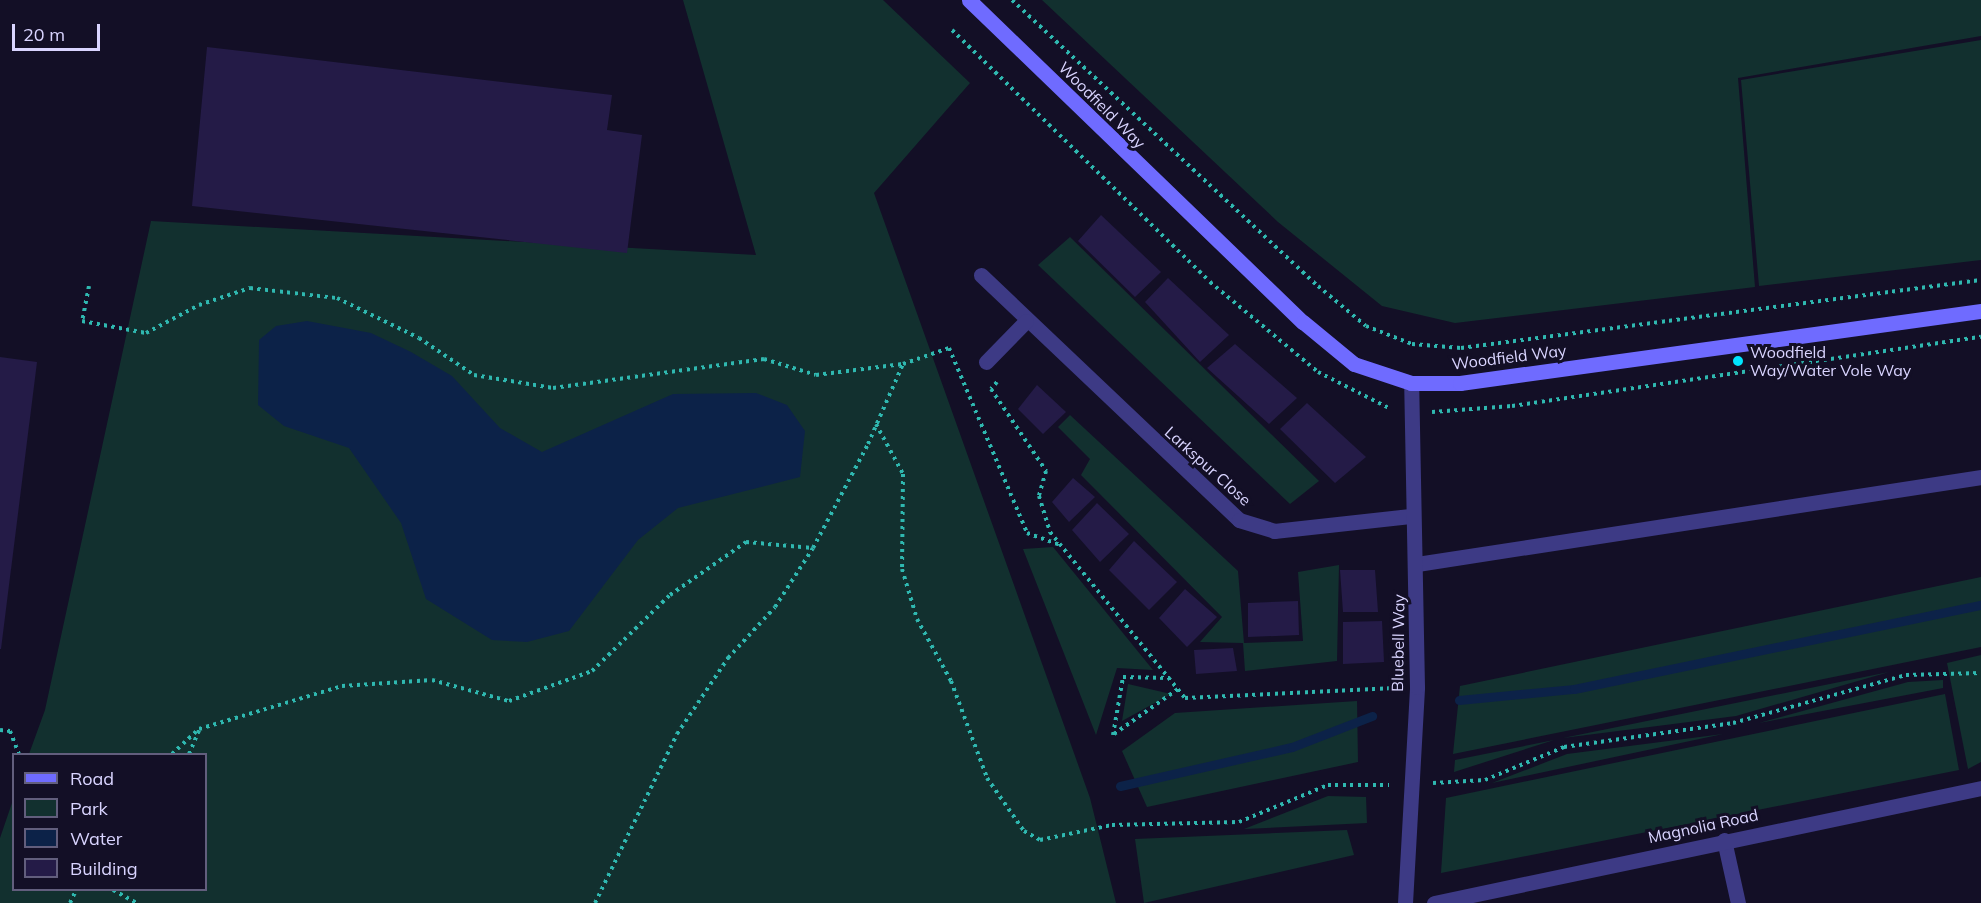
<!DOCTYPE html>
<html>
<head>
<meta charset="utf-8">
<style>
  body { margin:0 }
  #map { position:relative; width:1981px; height:903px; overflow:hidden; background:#130f26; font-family:Mulish,sans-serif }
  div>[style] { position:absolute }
  .green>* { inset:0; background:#12302f }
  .water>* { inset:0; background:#0c2248 }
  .stream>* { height:9px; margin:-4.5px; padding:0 4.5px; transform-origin:4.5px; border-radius:4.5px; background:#0c2248 }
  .building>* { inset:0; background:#241b47 }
  .path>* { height:4px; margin-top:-2px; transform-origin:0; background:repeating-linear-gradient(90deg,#2fb8b0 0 3px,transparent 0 7.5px) }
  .street>* { height:15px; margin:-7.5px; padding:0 7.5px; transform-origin:7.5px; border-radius:7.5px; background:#3d3a85 }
  .secondary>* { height:15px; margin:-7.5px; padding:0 7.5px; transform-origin:7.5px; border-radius:7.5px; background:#6f6bff }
  .dots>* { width:16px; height:16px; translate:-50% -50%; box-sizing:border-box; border:3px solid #130f26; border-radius:50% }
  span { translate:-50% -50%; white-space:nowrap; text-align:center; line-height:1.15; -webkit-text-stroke:6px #130f26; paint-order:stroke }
  .street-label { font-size:16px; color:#d9d4ff }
  .poi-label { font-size:16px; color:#d9d4ff }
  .left { translate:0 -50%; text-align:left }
  .legend { position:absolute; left:12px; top:753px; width:195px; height:138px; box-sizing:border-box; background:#130f26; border:2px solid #625e7d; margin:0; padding:8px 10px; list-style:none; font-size:18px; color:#d9d4ff }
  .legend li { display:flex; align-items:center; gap:12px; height:30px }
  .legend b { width:30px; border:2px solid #625e7d }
  .scale { position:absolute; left:12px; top:24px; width:88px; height:27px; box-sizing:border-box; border:3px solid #d9d4ff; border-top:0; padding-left:8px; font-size:18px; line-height:21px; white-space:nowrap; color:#d9d4ff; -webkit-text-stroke:4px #130f26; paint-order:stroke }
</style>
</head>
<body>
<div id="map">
  <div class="green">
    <i style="clip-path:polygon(683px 0,883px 0,970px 83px,874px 193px,1090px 798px,1116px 903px,0 903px,0 838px,13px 800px,14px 890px,206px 890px,206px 754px,29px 754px,45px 710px,151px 221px,756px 255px)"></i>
    <i style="clip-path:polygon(1042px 0,1981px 0,1981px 36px,1738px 78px,1755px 287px,1455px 323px,1382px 306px,1278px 222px)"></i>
    <i style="clip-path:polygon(1981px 40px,1981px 260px,1759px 286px,1741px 80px)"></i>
    <i style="clip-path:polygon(1070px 237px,1319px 481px,1290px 504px,1038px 265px)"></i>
    <i style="clip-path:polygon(1070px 415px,1238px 571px,1244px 643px,1303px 641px,1298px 572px,1339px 565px,1337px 661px,1245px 671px,1243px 643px,1200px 642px,1222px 617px,1081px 475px,1090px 459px,1058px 427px)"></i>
    <i style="clip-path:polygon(1053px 547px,1153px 670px,1117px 668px,1096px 735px,1023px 549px)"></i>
    <i style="clip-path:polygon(1981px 577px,1981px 647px,1453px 754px,1460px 686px)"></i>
    <i style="clip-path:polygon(1981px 655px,1981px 762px,1968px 769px,1947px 663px)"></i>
    <i style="clip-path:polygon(1889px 672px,1736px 716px,1563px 738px)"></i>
    <i style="clip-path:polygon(1943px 680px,1943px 688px,1759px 723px,1908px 682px)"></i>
    <i style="clip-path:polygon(1128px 684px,1171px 694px,1122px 721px)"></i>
    <i style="clip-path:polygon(1945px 694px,1959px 770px,1441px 873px,1446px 798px)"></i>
    <i style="clip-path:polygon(1357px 701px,1358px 762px,1147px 807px,1122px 751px,1175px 713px)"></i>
    <i style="clip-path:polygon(1723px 734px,1492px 783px,1567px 754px)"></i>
    <i style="clip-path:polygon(1554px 740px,1454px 772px,1455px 760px)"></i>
    <i style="clip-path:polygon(1328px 796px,1366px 797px,1367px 823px,1244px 829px)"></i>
    <i style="clip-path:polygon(1347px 830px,1354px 855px,1144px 903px,1135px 839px)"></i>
  </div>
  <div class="water">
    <i style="clip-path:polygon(307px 321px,371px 333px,411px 352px,452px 376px,500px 428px,542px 452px,673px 394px,756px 393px,787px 405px,805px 431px,800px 477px,678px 508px,638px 540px,569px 631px,527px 642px,492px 640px,426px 599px,401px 523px,349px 448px,284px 426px,258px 405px,259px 340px,276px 326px)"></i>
  </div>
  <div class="stream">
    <i style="left:1459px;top:700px;width:116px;rotate:-5.5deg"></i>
    <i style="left:1574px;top:689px;width:416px;rotate:-11.7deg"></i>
    <i style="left:1120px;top:786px;width:176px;rotate:-12.8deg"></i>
    <i style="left:1292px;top:747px;width:86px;rotate:-21.2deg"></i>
  </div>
  <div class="building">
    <i style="clip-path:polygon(207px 47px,612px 95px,607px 130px,642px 135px,627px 253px,192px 206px)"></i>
    <i style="clip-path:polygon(1101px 215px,1161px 272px,1135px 297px,1078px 241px)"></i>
    <i style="clip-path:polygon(1168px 278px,1229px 335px,1200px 362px,1145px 302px)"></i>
    <i style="clip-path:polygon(1235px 344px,1297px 398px,1269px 424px,1207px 368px)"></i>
    <i style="clip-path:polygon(0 357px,37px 362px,1px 649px,0 649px)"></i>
    <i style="clip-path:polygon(1037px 385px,1066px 412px,1043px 434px,1018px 409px)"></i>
    <i style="clip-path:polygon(1307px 403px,1366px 457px,1335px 483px,1280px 429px)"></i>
    <i style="clip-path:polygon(1073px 478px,1095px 497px,1069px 522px,1052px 502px)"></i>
    <i style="clip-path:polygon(1097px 503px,1129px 534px,1100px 562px,1072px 530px)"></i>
    <i style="clip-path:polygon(1134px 541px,1177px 582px,1149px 610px,1109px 570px)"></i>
    <i style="clip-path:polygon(1340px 570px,1375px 570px,1378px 612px,1343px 612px)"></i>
    <i style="clip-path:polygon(1185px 589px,1217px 617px,1187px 647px,1159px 618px)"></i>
    <i style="clip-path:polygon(1298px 601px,1299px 635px,1248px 637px,1248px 603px)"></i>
    <i style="clip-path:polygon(1382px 621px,1384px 662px,1343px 664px,1343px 622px)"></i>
    <i style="clip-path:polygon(1233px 648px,1237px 671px,1196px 674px,1194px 650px)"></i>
  </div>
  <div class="path">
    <i style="left:1012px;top:0;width:419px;rotate:43.1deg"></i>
    <i style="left:1318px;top:286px;width:62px;rotate:39.8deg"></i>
    <i style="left:1366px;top:326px;width:49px;rotate:21.4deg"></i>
    <i style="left:1412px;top:344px;width:49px;rotate:4.7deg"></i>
    <i style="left:1461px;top:348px;width:524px;rotate:-7.45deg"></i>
    <i style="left:952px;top:30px;width:361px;rotate:44.3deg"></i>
    <i style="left:1210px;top:282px;width:141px;rotate:39.8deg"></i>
    <i style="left:1318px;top:372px;width:80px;rotate:26.9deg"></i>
    <i style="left:89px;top:286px;width:36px;rotate:101deg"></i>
    <i style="left:82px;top:321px;width:65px;rotate:10.6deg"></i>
    <i style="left:146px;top:333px;width:60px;rotate:-27.8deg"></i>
    <i style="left:199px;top:305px;width:54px;rotate:-18.4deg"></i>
    <i style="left:250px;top:288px;width:88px;rotate:6.6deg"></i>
    <i style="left:337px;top:298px;width:91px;rotate:26deg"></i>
    <i style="left:419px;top:338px;width:66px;rotate:33.9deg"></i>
    <i style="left:474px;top:375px;width:80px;rotate:9.3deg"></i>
    <i style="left:553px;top:388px;width:213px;rotate:-7.8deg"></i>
    <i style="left:764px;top:359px;width:54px;rotate:17.1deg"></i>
    <i style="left:816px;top:375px;width:87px;rotate:-7.3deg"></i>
    <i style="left:997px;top:382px;width:9px;rotate:131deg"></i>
    <i style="left:991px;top:389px;width:99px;rotate:56.1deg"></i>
    <i style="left:1046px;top:471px;width:26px;rotate:106deg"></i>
    <i style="left:1039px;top:496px;width:38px;rotate:73deg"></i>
    <i style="left:1050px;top:532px;width:214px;rotate:50.9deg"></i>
    <i style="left:1185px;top:698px;width:210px;rotate:-2.7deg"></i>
    <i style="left:1432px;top:412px;width:80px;rotate:-4.3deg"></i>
    <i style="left:1512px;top:406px;width:474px;rotate:-8.4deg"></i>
    <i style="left:876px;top:424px;width:57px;rotate:61.6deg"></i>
    <i style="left:903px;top:474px;width:95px;rotate:90.6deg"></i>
    <i style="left:902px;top:569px;width:52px;rotate:73.3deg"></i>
    <i style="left:917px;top:619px;width:71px;rotate:61.3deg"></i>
    <i style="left:951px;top:681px;width:103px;rotate:69.6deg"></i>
    <i style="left:987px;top:778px;width:65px;rotate:55.1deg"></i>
    <i style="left:1024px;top:831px;width:18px;rotate:29deg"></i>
    <i style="left:1040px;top:840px;width:74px;rotate:-11.8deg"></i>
    <i style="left:1112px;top:825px;width:127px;rotate:-1.4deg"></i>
    <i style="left:1239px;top:822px;width:96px;rotate:-22.6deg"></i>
    <i style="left:1328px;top:785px;width:61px"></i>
    <i style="left:0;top:730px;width:10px;rotate:6deg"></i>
    <i style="left:10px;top:731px;width:25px;rotate:69deg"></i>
    <i style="left:1114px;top:734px;width:78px;rotate:-35.1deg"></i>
    <i style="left:1113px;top:735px;width:59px;rotate:-80.2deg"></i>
    <i style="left:1123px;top:677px;width:46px;rotate:1.2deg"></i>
    <i style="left:172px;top:754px;width:37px;rotate:-43deg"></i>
    <i style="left:199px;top:729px;width:149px;rotate:-16.7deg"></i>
    <i style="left:342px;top:686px;width:90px;rotate:-3.8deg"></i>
    <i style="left:432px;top:680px;width:80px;rotate:15.3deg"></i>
    <i style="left:509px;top:701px;width:88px;rotate:-19.9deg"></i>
    <i style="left:592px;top:671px;width:109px;rotate:-44.3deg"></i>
    <i style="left:670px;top:595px;width:93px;rotate:-34.9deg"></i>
    <i style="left:746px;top:542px;width:67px;rotate:5.1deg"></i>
    <i style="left:813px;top:548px;width:118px;rotate:-62.1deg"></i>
    <i style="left:868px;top:444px;width:87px;rotate:-66.4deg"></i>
    <i style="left:903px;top:364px;width:49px;rotate:-19.2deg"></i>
    <i style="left:949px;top:348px;width:201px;rotate:67.1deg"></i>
    <i style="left:1027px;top:533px;width:35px;rotate:20deg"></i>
    <i style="left:189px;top:754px;width:26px;rotate:-67deg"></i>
    <i style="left:1433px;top:783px;width:52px;rotate:-3.3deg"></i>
    <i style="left:1485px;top:780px;width:86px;rotate:-22.7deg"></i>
    <i style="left:1564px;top:747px;width:171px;rotate:-8.1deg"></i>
    <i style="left:1733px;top:723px;width:180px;rotate:-15.5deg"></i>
    <i style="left:1906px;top:675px;width:75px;rotate:-1.5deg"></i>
    <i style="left:113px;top:890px;width:26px;rotate:29deg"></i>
    <i style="left:70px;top:903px;width:14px;rotate:-65deg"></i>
    <i style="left:595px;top:903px;width:188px;rotate:-64.1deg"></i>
    <i style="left:677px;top:734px;width:92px;rotate:-56.1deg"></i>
    <i style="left:728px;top:658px;width:69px;rotate:-47.3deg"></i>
    <i style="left:775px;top:607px;width:70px;rotate:-57.2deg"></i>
  </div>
  <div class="street">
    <i style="left:981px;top:275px;width:356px;rotate:43.5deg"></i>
    <i style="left:1239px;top:520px;width:37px;rotate:17deg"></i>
    <i style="left:1274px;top:531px;width:137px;rotate:-6.3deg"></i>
    <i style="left:986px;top:362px;width:57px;rotate:-45.7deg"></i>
    <i style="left:1417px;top:564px;width:571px;rotate:-8.77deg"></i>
    <i style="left:1724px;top:840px;width:65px;rotate:77.5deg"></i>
    <i style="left:1405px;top:903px;width:216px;rotate:-86.8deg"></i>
    <i style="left:1417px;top:687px;width:304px;rotate:-91.1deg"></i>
    <i style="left:1434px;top:903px;width:559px;rotate:-11.87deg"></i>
  </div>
  <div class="secondary">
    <i style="left:969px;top:0;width:464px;rotate:44deg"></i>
    <i style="left:1303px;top:322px;width:66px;rotate:39.5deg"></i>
    <i style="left:1354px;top:364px;width:60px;rotate:18.4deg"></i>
    <i style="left:1411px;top:383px;width:49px"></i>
    <i style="left:1460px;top:383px;width:526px;rotate:-7.87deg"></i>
  </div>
  <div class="dots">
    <i style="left:1738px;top:361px;background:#00e5ff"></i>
  </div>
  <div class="street-label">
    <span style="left:1102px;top:105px;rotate:45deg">Woodfield Way</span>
    <span style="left:1509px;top:357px;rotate:-7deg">Woodfield Way</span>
    <span style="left:1208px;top:466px;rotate:42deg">Larkspur Close</span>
    <span style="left:1398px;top:643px;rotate:-89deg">Bluebell Way</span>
    <span style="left:1703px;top:826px;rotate:-12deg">Magnolia Road</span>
  </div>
  <div class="poi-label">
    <span class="left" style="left:1750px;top:361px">Woodfield<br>Way/Water Vole Way</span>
  </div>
  <ul class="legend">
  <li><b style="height:8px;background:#6f6bff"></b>Road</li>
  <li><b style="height:16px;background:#12302f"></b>Park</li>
  <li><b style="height:16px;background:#0c2248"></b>Water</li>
  <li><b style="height:16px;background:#241b47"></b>Building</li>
  </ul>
  <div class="scale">20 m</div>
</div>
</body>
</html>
